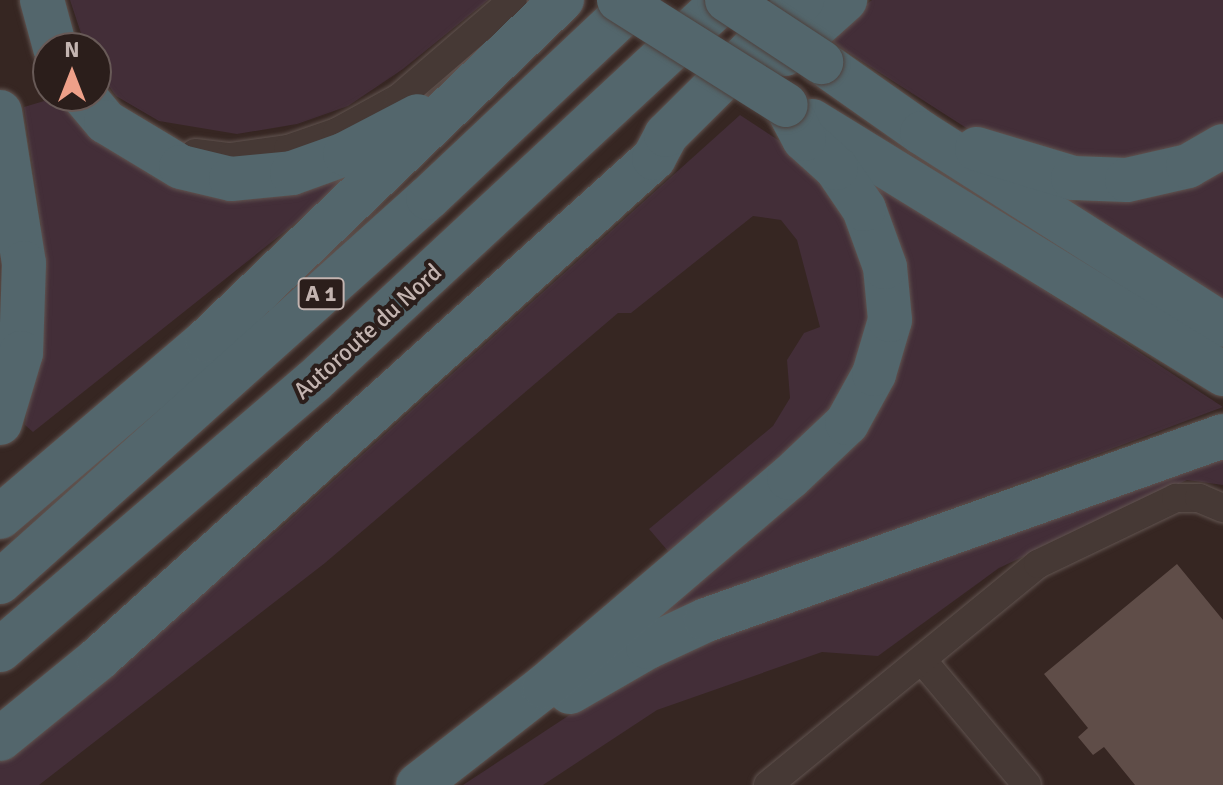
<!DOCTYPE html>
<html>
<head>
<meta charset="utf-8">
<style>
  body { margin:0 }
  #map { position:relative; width:1223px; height:785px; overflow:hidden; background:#362622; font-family:Signika,sans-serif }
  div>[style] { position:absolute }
  .green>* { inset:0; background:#432e38 }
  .building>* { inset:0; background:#5f4d48 }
  .roads { filter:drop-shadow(0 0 2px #615450) drop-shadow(0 0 2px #615450) }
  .minor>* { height:28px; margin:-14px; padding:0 14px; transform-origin:14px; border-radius:14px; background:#463935 }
  .motorway>* { height:44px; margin:-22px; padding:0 22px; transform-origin:22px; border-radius:22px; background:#53666c }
  .bridges { filter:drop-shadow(0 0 2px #4e413d) drop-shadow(0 0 2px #4e413d) }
  .motorway-bridge>* { height:44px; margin:-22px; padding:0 22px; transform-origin:22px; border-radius:22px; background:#53666c }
  span { translate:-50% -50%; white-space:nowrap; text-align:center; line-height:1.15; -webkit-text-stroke:8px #2b1e1b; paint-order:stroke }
  .shield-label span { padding:2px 6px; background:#2b1e1b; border:2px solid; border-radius:6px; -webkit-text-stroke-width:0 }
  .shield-label { font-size:22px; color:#c3b4b0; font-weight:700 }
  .street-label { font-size:24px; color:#c3b4b0 }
  .north { position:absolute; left:32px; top:32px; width:80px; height:80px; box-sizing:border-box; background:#2b1e1b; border:2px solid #685a57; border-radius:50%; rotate:0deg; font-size:22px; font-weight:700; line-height:32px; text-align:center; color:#c3b4b0 }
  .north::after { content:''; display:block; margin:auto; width:28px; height:36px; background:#eea089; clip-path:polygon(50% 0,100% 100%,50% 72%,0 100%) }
</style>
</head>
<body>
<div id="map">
  <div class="green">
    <i style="clip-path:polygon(70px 0,488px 0,403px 69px,348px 106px,297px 124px,237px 134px,159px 121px,116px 96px,96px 68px,96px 48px,86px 48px)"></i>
    <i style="clip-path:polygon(872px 0,1223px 0,1223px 128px,1188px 151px,1091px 163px,979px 136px,824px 37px)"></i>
    <i style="clip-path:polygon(61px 96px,91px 133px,357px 174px,33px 432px,25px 425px,37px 323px,41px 225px,24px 107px)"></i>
    <i style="clip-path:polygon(740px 115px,804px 157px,868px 249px,870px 350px,808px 450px,674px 558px,649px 529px,773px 426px,790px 398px,787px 360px,804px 333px,820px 327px,797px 240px,781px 220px,753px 216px,631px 313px,618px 313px,325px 563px,39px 785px,0 785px,0 762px,284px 525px)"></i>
    <i style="clip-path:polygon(1223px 161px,1223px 303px,1069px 204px,1102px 195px)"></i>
    <i style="clip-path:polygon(875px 179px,1223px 407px,703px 602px,624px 641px,875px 390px)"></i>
    <i style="clip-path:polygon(1223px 454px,1223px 485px,1187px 480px,999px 568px,878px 656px,822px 652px,657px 710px,543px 785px,463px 785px,656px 658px)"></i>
  </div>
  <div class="building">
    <i style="clip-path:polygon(1177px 564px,1223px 620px,1223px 785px,1135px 785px,1104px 747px,1093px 755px,1078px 737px,1088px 728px,1044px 674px)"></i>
  </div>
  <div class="roads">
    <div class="minor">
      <i style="left:195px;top:153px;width:35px;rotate:7deg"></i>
      <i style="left:230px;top:157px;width:59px;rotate:-7.9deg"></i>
      <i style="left:288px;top:149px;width:52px;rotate:-19.1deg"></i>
      <i style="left:337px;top:132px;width:71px;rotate:-28.7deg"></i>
      <i style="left:399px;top:98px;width:150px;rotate:-40.7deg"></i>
      <i style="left:922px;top:660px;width:163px;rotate:50deg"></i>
      <i style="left:768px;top:785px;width:349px;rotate:-39.3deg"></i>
      <i style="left:1038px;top:564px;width:153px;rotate:-25.6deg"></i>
      <i style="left:1176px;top:498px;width:23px"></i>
      <i style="left:1199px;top:498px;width:26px;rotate:23deg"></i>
    </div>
    <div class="motorway">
      <i style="left:42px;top:0;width:50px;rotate:74.8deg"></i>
      <i style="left:785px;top:54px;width:81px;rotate:-42deg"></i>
      <i style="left:821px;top:62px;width:123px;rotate:35.1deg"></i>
      <i style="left:922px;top:133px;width:357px;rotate:32.5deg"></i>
      <i style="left:84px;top:96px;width:34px;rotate:50deg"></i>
      <i style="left:106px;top:122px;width:87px;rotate:31deg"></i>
      <i style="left:181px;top:167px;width:51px;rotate:13.5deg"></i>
      <i style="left:231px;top:179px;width:61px;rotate:-5.6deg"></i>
      <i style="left:292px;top:173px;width:56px;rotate:-19.7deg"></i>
      <i style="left:345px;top:154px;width:82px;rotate:-27.5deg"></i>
      <i style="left:0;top:112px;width:153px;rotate:81deg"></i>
      <i style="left:24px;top:263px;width:90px;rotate:91.9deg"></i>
      <i style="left:21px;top:353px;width:73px;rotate:106.7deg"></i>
      <i style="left:812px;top:121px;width:483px;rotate:31.6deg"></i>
      <i style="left:977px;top:149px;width:100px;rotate:16.8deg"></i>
      <i style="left:1073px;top:178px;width:54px;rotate:2.1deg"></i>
      <i style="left:1127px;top:180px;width:63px;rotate:-12.9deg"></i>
      <i style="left:1188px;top:166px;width:40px;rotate:-29.7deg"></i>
      <i style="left:0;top:517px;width:272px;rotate:-40.5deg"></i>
      <i style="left:207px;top:340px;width:492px;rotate:-43.8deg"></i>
      <i style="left:0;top:582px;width:575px;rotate:-41.9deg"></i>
      <i style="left:428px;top:198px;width:289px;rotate:-43.3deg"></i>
      <i style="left:0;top:650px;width:413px;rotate:-40.6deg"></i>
      <i style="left:314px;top:381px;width:560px;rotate:-42.9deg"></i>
      <i style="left:570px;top:692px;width:90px;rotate:-30deg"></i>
      <i style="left:648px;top:647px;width:64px;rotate:-25deg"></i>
      <i style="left:706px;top:620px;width:549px;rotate:-19.59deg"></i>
      <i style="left:0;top:739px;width:127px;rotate:-39.2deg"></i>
      <i style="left:98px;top:659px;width:748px;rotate:-42.02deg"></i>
      <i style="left:654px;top:158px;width:26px;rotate:-62deg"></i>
      <i style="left:666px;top:135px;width:192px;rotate:-44.8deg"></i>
      <i style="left:418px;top:785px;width:160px;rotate:-37.9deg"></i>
      <i style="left:544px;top:687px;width:322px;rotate:-40.5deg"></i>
      <i style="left:789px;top:478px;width:80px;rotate:-43.5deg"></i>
      <i style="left:847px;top:423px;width:56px;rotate:-61.1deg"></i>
      <i style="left:874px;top:374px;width:56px;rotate:-73.5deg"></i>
      <i style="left:890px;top:320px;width:53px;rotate:-95.4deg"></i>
      <i style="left:885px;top:267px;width:62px;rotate:-109.9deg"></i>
      <i style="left:864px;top:209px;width:50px;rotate:-124.3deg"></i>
      <i style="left:836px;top:168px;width:43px;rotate:-137.8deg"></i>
      <i style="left:804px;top:139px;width:38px;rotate:-118deg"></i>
    </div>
  </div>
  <div class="bridges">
    <div class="motorway-bridge">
      <i style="left:619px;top:0;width:197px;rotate:32.2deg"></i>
      <i style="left:727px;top:0;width:113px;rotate:33.4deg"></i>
    </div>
  </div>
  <div class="shield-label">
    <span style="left:321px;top:294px">A 1</span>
  </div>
  <div class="street-label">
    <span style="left:368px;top:332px;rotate:-42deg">Autoroute du Nord</span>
  </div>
  <div class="north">N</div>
</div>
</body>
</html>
